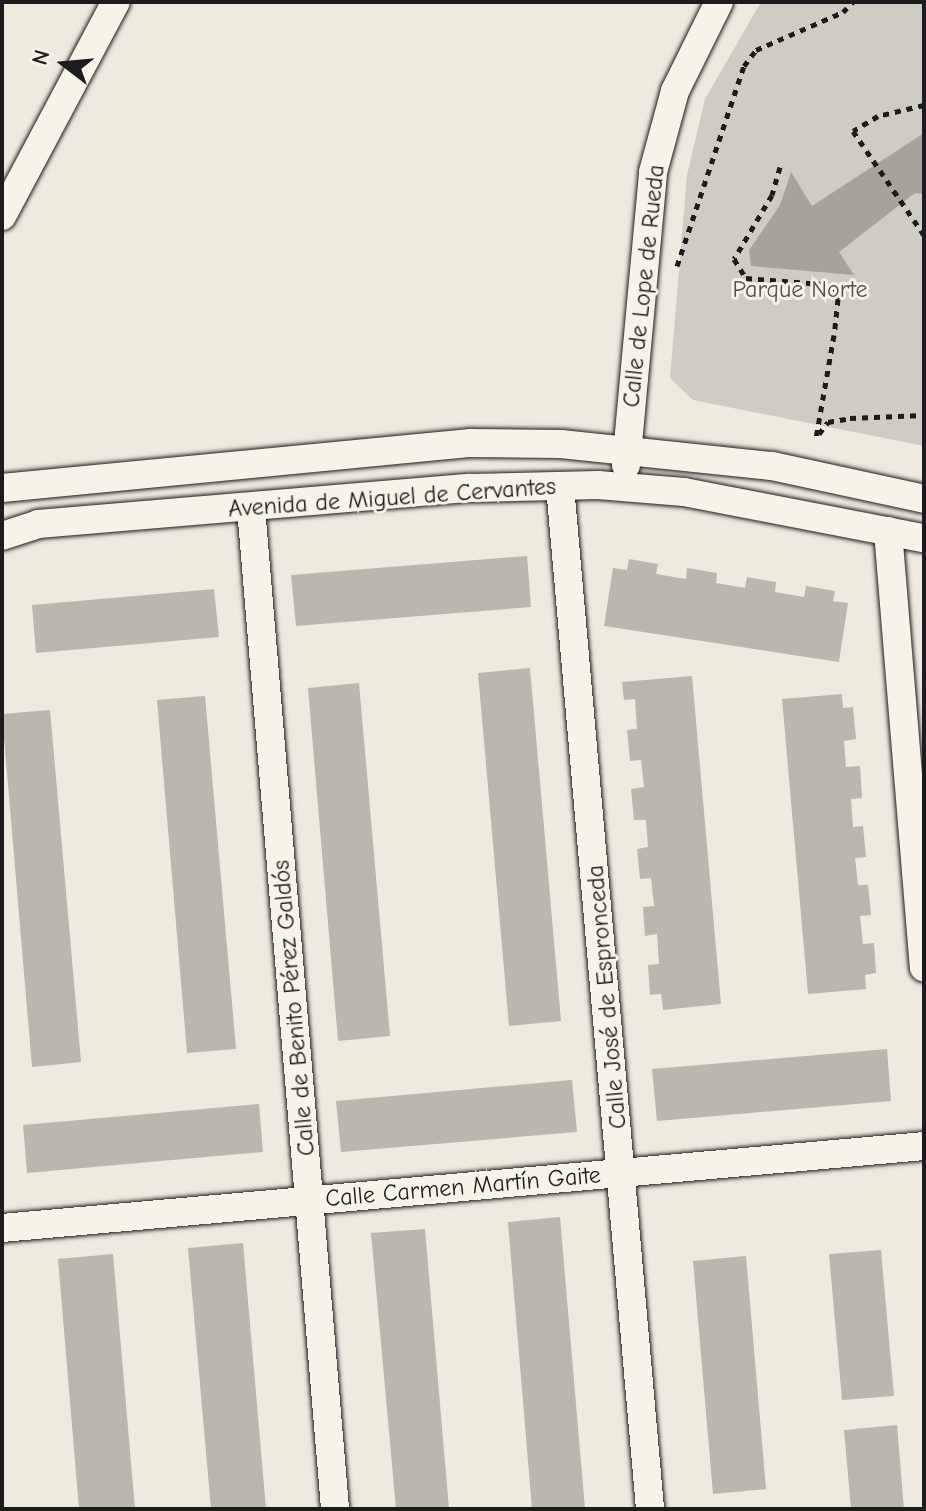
<!DOCTYPE html>
<html>
<head>
<meta charset="utf-8">
<style>
  body { margin:0 }
  #map { position:relative; width:926px; height:1511px; overflow:hidden; background:#eeeae0; font-family:"Comic Neue",sans-serif }
  div>[style] { position:absolute }
  .green>* { inset:0; background:#cfccc3 }
  .water>* { inset:0; background:#a6a39d }
  .building>* { inset:0; background:#bab7af }
  .path>* { height:5px; margin-top:-2.5px; transform-origin:0; background:repeating-linear-gradient(90deg,#1c1c1c 0 6px,transparent 0 12px) }
  .roads { filter:drop-shadow(0 0 2px #1c1c1c) drop-shadow(0 0 2px #1c1c1c) }
  .street>* { height:28px; margin:-14px; padding:0 14px; transform-origin:14px; border-radius:14px; background:#f7f3e8 }
  span { translate:-50% -50%; white-space:nowrap; text-align:center; line-height:1.15; -webkit-text-stroke:6px #f7f3e8; paint-order:stroke }
  .street-label { font-size:24px; color:#1c1c1c }
  .park-label { font-size:24px; color:#52514e }
  .frame { position:absolute; inset:0; border:4px solid #1c1c1c; pointer-events:none }
  .north { position:absolute; left:24px; top:24px; width:80px; height:80px; -webkit-text-stroke:6px #f7f3e8; paint-order:stroke; rotate:286deg; font-size:22px; font-weight:700; line-height:32px; text-align:center; color:#1c1c1c }
  .north::after { content:''; display:block; margin:auto; width:28px; height:36px; background:#1c1c1c; clip-path:polygon(50% 0,100% 100%,50% 72%,0 100%) }
</style>
</head>
<body>
<div id="map">
  <div class="green">
    <i style="clip-path:polygon(761px 2px,924px 2px,924px 446px,693px 400px,670px 378px,687px 175px,705px 99px)"></i>
  </div>
  <div class="water">
    <i style="clip-path:polygon(924px 133px,924px 194px,915px 193px,839px 252px,854px 275px,751px 266px,749px 250px,780px 205px,791px 172px,812px 206px)"></i>
  </div>
  <div class="building">
    <i style="clip-path:polygon(527px 556px,531px 607px,296px 626px,291px 575px)"></i>
    <i style="clip-path:polygon(629px 559px,658px 564px,656px 574px,686px 579px,687px 568px,717px 573px,716px 583px,745px 588px,747px 577px,776px 582px,775px 592px,804px 597px,806px 586px,835px 591px,833px 601px,848px 603px,839px 662px,604px 626px,613px 568px,627px 570px)"></i>
    <i style="clip-path:polygon(214px 589px,219px 637px,36px 653px,32px 605px)"></i>
    <i style="clip-path:polygon(530px 668px,561px 1021px,509px 1026px,478px 673px)"></i>
    <i style="clip-path:polygon(692px 676px,721px 1004px,663px 1010px,661px 994px,650px 995px,648px 965px,659px 964px,657px 934px,645px 936px,643px 907px,654px 906px,651px 878px,640px 879px,637px 849px,648px 847px,646px 820px,634px 820px,631px 789px,644px 787px,641px 760px,630px 761px,627px 730px,637px 729px,635px 699px,624px 700px,622px 682px)"></i>
    <i style="clip-path:polygon(359px 683px,390px 1036px,338px 1041px,308px 688px)"></i>
    <i style="clip-path:polygon(842px 694px,843px 708px,853px 707px,856px 739px,844px 741px,846px 767px,860px 766px,862px 798px,851px 799px,853px 827px,863px 826px,866px 857px,855px 858px,858px 885px,868px 885px,871px 915px,860px 916px,863px 944px,874px 943px,876px 973px,865px 975px,866px 989px,808px 994px,782px 699px)"></i>
    <i style="clip-path:polygon(205px 696px,236px 1049px,187px 1053px,157px 700px)"></i>
    <i style="clip-path:polygon(50px 710px,81px 1062px,32px 1067px,2px 714px)"></i>
    <i style="clip-path:polygon(887px 1049px,891px 1101px,657px 1121px,652px 1069px)"></i>
    <i style="clip-path:polygon(572px 1080px,577px 1132px,341px 1152px,336px 1101px)"></i>
    <i style="clip-path:polygon(259px 1104px,263px 1152px,27px 1173px,23px 1125px)"></i>
    <i style="clip-path:polygon(560px 1217px,585px 1509px,532px 1509px,508px 1222px)"></i>
    <i style="clip-path:polygon(425px 1229px,449px 1509px,396px 1509px,371px 1233px)"></i>
    <i style="clip-path:polygon(243px 1243px,266px 1509px,211px 1509px,188px 1248px)"></i>
    <i style="clip-path:polygon(881px 1250px,894px 1396px,842px 1400px,829px 1254px)"></i>
    <i style="clip-path:polygon(113px 1254px,135px 1509px,79px 1509px,58px 1259px)"></i>
    <i style="clip-path:polygon(746px 1256px,766px 1489px,713px 1494px,693px 1261px)"></i>
    <i style="clip-path:polygon(897px 1425px,904px 1509px,851px 1509px,844px 1430px)"></i>
  </div>
  <div class="path">
    <i style="left:924px;top:105px;width:47px;rotate:166.6deg"></i>
    <i style="left:878px;top:116px;width:29px;rotate:149deg"></i>
    <i style="left:853px;top:131px;width:126px;rotate:55.7deg"></i>
    <i style="left:780px;top:167px;width:29px;rotate:106deg"></i>
    <i style="left:772px;top:195px;width:74px;rotate:120.7deg"></i>
    <i style="left:734px;top:259px;width:22px;rotate:58deg"></i>
    <i style="left:746px;top:278px;width:88px;rotate:4.5deg"></i>
    <i style="left:834px;top:285px;width:15px;rotate:74deg"></i>
    <i style="left:838px;top:299px;width:36px;rotate:96deg"></i>
    <i style="left:834px;top:335px;width:105px;rotate:99.9deg"></i>
    <i style="left:677px;top:266px;width:211px;rotate:-71.5deg"></i>
    <i style="left:744px;top:66px;width:20px;rotate:-53deg"></i>
    <i style="left:756px;top:50px;width:95px;rotate:-23.6deg"></i>
    <i style="left:843px;top:12px;width:14px;rotate:-45deg"></i>
    <i style="left:819px;top:434px;width:15px;rotate:-53deg"></i>
    <i style="left:828px;top:422px;width:22px;rotate:-10deg"></i>
    <i style="left:850px;top:418px;width:74px;rotate:-2.3deg"></i>
  </div>
  <div class="roads">
    <div class="street">
      <i style="left:2px;top:216px;width:242px;rotate:-62deg"></i>
      <i style="left:626px;top:465px;width:294px;rotate:-84.7deg"></i>
      <i style="left:653px;top:172px;width:84px;rotate:-74.8deg"></i>
      <i style="left:675px;top:91px;width:99px;rotate:-63.7deg"></i>
      <i style="left:560px;top:486px;width:1027px;rotate:84.97deg"></i>
      <i style="left:2px;top:488px;width:471px;rotate:-5.5deg"></i>
      <i style="left:471px;top:443px;width:90px;rotate:0.6deg"></i>
      <i style="left:561px;top:444px;width:212px;rotate:6deg"></i>
      <i style="left:772px;top:466px;width:156px;rotate:12.2deg"></i>
      <i style="left:251px;top:508px;width:1005px;rotate:85.2deg"></i>
      <i style="left:888px;top:531px;width:438px;rotate:85.3deg"></i>
      <i style="left:2px;top:536px;width:38px;rotate:-18deg"></i>
      <i style="left:38px;top:524px;width:433px;rotate:-4.8deg"></i>
      <i style="left:469px;top:488px;width:129px;rotate:-1.3deg"></i>
      <i style="left:598px;top:485px;width:86px;rotate:4.7deg"></i>
      <i style="left:684px;top:492px;width:244px;rotate:10.9deg"></i>
      <i style="left:2px;top:1228px;width:926px;rotate:-5.08deg"></i>
    </div>
  </div>
  <div class="street-label">
    <span style="left:644px;top:286px;rotate:-84deg">Calle de Lope de Rueda</span>
    <span style="left:392px;top:498px;rotate:-4deg">Avenida de Miguel de Cervantes</span>
    <span style="left:607px;top:997px;rotate:-95deg">Calle José de Espronceda</span>
    <span style="left:294px;top:1008px;rotate:-95deg">Calle de Benito Pérez Galdós</span>
    <span style="left:463px;top:1187px;rotate:-5deg">Calle Carmen Martín Gaite</span>
  </div>
  <div class="park-label">
    <span style="left:800px;top:290px">Parque Norte</span>
  </div>
  <div class="frame"></div>
  <div class="north">N</div>
</div>
</body>
</html>
